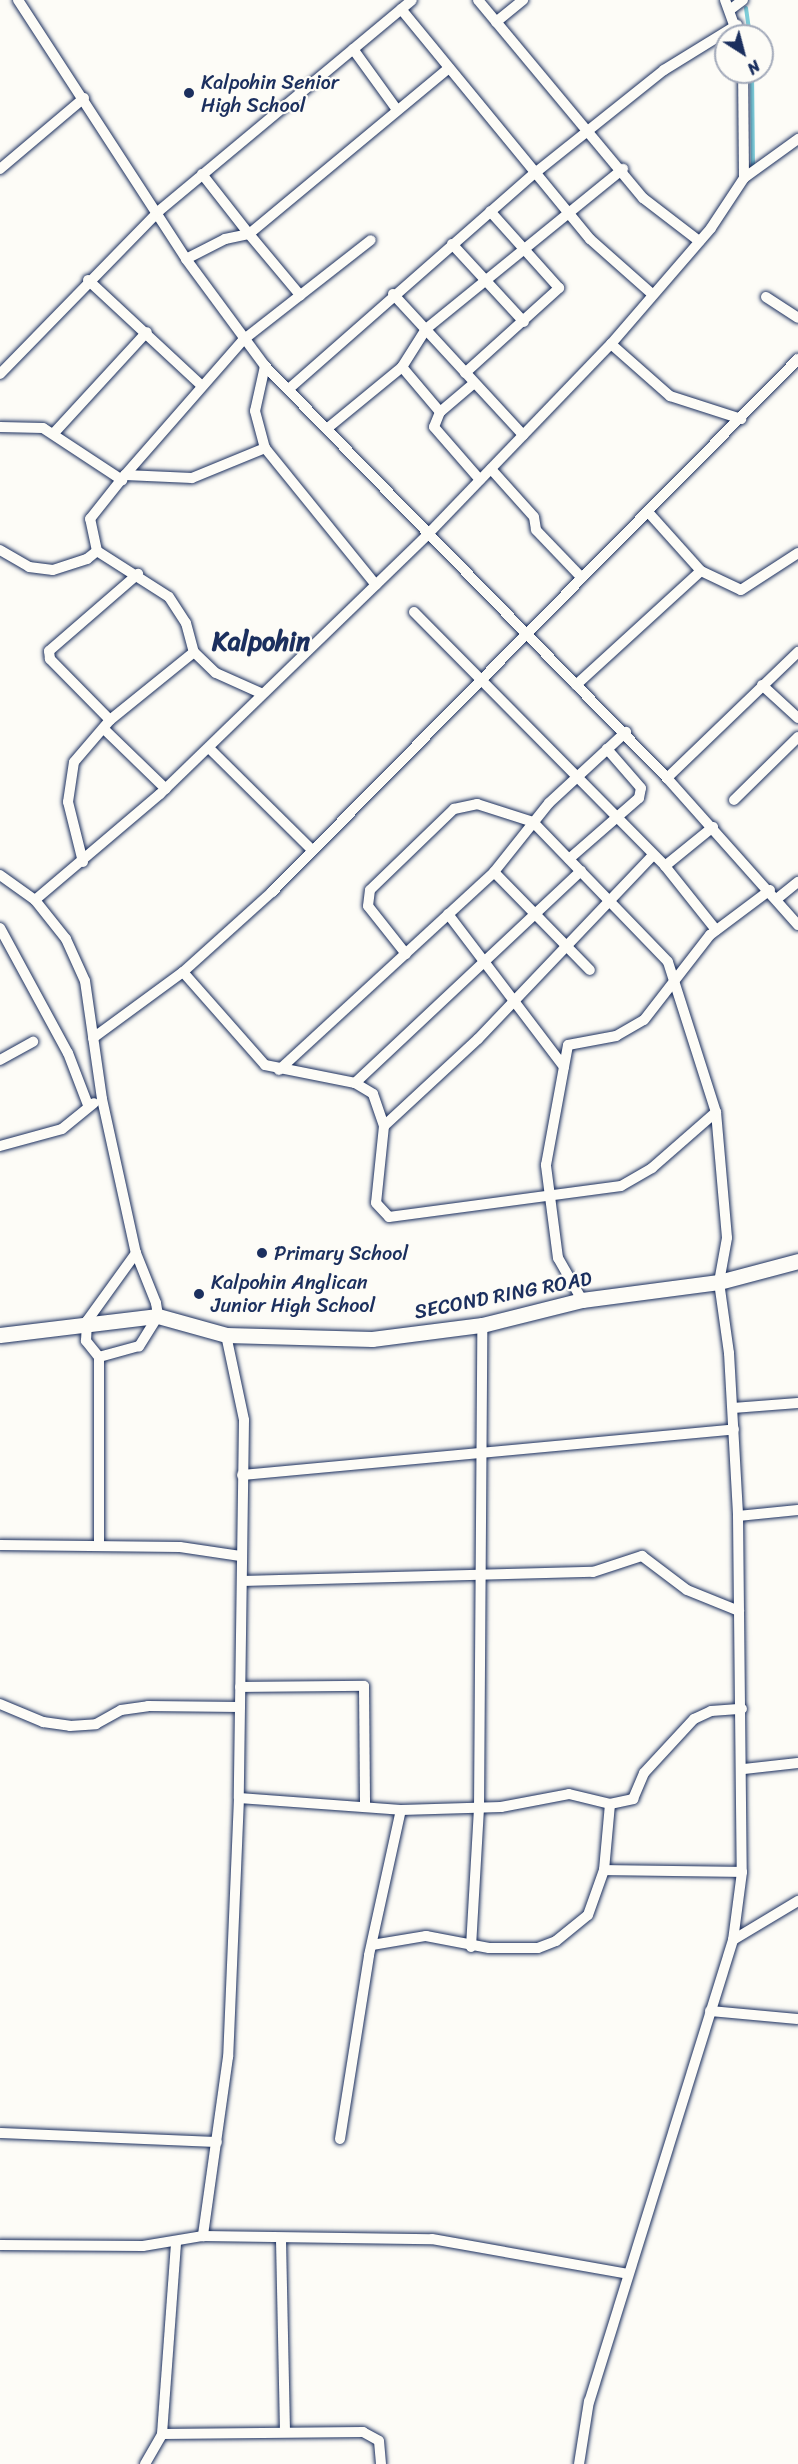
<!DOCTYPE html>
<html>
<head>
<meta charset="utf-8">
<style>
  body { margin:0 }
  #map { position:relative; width:798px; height:2464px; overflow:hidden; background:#fdfcf7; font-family:Sriracha,sans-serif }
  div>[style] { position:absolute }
  .stream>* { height:4px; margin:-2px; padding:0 2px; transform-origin:2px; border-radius:2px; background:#7dcdd8 }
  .roads { filter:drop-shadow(0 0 2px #1b2f5e) drop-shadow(0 0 2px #1b2f5e) }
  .street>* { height:10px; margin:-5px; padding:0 5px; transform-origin:5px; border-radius:5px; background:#fdfcf7 }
  .secondary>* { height:15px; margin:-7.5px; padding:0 7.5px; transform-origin:7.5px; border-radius:7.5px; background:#fdfcf7 }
  .dots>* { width:16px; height:16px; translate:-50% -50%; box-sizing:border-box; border:3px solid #fdfcf7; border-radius:50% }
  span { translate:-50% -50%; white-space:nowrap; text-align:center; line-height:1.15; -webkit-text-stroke:4.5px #fdfcf7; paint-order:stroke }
  .poi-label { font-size:20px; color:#1b2f5e }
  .left { translate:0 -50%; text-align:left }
  .street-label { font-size:20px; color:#1b2f5e }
  .district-label { font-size:26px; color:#1b2f5e; font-weight:700 }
  .north { position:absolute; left:714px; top:24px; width:60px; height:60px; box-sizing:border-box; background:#fdfcf7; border:2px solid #a3aaba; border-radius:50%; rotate:144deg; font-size:16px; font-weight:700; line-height:24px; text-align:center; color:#1b2f5e }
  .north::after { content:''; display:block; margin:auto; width:21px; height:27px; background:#1b2f5e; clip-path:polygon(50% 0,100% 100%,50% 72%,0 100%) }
</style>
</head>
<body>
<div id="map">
  <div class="stream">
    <i style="left:746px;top:8px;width:28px;rotate:82deg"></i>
    <i style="left:752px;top:72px;width:94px;rotate:89.4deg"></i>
  </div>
  <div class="roads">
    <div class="street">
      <i style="left:18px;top:0;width:309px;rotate:57deg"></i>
      <i style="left:186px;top:259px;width:133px;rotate:53.6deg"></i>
      <i style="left:265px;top:366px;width:576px;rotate:45.7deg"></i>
      <i style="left:667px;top:778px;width:182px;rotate:-43.9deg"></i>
      <i style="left:478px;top:0;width:258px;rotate:50.2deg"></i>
      <i style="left:643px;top:198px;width:71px;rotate:37.5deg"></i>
      <i style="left:725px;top:0;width:38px;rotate:70deg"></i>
      <i style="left:401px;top:9px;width:298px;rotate:50.6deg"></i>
      <i style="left:590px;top:239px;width:81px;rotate:41.5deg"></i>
      <i style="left:731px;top:9px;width:15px;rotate:-37deg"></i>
      <i style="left:496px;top:22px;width:35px;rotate:-39deg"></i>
      <i style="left:353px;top:49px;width:72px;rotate:54.1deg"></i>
      <i style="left:0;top:169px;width:110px;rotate:-40.2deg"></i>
      <i style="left:202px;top:174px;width:76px;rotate:51.9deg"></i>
      <i style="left:249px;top:234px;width:260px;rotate:-39.7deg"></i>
      <i style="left:744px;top:178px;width:67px;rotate:-35.8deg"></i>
      <i style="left:452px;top:244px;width:106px;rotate:47.3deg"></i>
      <i style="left:186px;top:259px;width:44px;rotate:-27.1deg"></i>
      <i style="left:225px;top:239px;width:25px;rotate:-12deg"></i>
      <i style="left:249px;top:234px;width:80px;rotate:50.1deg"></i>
      <i style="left:88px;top:280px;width:154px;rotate:42.9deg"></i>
      <i style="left:393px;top:294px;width:192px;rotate:47.3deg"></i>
      <i style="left:766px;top:297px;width:38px;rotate:33deg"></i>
      <i style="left:611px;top:344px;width:79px;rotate:41.4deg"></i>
      <i style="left:670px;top:396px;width:75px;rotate:17.9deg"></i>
      <i style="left:265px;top:366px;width:46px;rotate:102.5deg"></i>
      <i style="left:255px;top:411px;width:38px;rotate:75deg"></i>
      <i style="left:265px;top:448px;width:176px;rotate:51deg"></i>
      <i style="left:402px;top:367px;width:59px;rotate:49.8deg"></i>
      <i style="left:465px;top:373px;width:127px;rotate:-42.1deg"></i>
      <i style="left:559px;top:288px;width:103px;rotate:-131.9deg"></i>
      <i style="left:0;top:374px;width:228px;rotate:-45.7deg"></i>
      <i style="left:159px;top:211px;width:329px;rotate:-39.8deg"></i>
      <i style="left:473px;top:384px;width:43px;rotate:139.7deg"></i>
      <i style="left:440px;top:412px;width:16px;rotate:112deg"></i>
      <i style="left:434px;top:427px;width:70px;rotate:49deg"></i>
      <i style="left:291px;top:387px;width:325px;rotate:-41.3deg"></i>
      <i style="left:535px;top:173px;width:165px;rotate:-38.6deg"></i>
      <i style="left:664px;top:70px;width:86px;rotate:-31.7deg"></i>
      <i style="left:0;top:427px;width:43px;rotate:1.3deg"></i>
      <i style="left:43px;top:428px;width:95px;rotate:33.4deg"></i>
      <i style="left:329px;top:427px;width:94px;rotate:-39.4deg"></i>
      <i style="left:402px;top:367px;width:45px;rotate:-57.7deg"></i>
      <i style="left:426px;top:329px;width:254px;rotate:-39.1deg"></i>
      <i style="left:54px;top:433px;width:137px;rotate:-47.4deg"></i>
      <i style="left:491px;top:469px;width:64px;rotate:48.1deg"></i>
      <i style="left:534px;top:517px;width:13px;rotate:81deg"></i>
      <i style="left:536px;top:530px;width:66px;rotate:46.2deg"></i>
      <i style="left:125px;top:475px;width:179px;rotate:-48.8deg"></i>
      <i style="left:243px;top:340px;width:162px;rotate:-38deg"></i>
      <i style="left:0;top:550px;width:34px;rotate:30deg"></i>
      <i style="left:29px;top:567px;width:24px;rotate:7deg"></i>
      <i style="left:53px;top:570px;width:36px;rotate:-18deg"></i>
      <i style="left:87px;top:559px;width:13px;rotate:-39deg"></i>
      <i style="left:97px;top:551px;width:33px;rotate:-102deg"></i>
      <i style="left:90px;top:519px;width:56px;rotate:-51.5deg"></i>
      <i style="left:125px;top:475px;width:67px;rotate:2.6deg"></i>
      <i style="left:192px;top:478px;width:79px;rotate:-22.3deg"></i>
      <i style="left:97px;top:551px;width:85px;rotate:32.6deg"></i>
      <i style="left:169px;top:597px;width:31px;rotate:57deg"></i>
      <i style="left:186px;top:623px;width:30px;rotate:75deg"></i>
      <i style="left:194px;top:652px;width:30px;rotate:44deg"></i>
      <i style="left:216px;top:673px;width:51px;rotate:24.1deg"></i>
      <i style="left:701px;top:571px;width:44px;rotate:25.4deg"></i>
      <i style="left:741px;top:590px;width:68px;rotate:-33deg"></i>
      <i style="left:414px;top:612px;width:357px;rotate:45.3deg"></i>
      <i style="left:665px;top:866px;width:82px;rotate:51.4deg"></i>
      <i style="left:576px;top:685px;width:169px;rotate:-42.4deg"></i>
      <i style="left:701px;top:571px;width:78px;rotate:-131.9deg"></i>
      <i style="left:762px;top:685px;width:49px;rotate:42.5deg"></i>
      <i style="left:110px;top:720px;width:86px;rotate:-134.5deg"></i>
      <i style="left:50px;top:659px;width:8px;rotate:-97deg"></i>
      <i style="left:49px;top:651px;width:118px;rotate:-40.9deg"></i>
      <i style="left:104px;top:729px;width:86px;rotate:44.1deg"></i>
      <i style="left:209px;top:748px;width:145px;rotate:44.7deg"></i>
      <i style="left:667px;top:778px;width:197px;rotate:48.3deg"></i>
      <i style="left:734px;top:800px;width:90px;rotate:-44.5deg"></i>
      <i style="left:569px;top:859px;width:93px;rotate:-41.1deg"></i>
      <i style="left:639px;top:798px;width:10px;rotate:-79deg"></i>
      <i style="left:641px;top:788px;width:52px;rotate:-131.1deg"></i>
      <i style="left:83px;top:862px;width:62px;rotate:-104deg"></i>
      <i style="left:68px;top:802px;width:40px;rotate:-81.5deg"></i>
      <i style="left:74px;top:762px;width:55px;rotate:-49.4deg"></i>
      <i style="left:110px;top:720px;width:108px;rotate:-39deg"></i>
      <i style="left:665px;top:866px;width:62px;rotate:-39.1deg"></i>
      <i style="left:494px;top:872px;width:137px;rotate:45.6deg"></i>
      <i style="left:0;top:875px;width:43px;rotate:35.5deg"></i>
      <i style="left:35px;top:900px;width:50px;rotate:51.5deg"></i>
      <i style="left:66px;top:939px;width:46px;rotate:65.7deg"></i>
      <i style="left:85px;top:981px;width:119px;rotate:81.8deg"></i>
      <i style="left:102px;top:1099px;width:158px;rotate:77.6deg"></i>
      <i style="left:136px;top:1253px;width:54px;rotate:68.2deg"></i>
      <i style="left:156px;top:1303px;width:13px;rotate:81deg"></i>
      <i style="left:158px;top:1316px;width:36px;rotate:122deg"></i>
      <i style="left:139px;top:1346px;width:41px;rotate:164.6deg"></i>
      <i style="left:99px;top:1357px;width:21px;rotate:-129deg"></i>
      <i style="left:86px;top:1341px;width:20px;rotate:-87deg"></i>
      <i style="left:87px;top:1321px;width:84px;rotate:-54.2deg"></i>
      <i style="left:778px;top:898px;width:26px;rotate:-39deg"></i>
      <i style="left:35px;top:900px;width:164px;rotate:-40.3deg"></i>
      <i style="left:160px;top:794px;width:376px;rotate:-44.1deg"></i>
      <i style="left:430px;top:532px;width:261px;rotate:-46.1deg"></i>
      <i style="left:611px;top:344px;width:153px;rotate:-49.2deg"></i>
      <i style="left:711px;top:228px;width:60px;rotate:-56.6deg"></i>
      <i style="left:744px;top:178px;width:106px;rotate:-90.5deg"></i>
      <i style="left:448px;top:914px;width:192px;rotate:52.8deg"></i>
      <i style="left:0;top:928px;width:142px;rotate:61.5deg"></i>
      <i style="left:68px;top:1053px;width:56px;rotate:69deg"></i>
      <i style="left:406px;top:954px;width:61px;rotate:-128.4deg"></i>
      <i style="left:368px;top:906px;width:16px;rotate:-83deg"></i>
      <i style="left:370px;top:890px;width:117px;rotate:-44deg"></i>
      <i style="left:454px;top:809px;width:24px;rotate:-12deg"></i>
      <i style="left:477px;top:804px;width:59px;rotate:17.8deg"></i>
      <i style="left:533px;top:822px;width:194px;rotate:46deg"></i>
      <i style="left:668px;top:962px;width:157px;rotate:72.3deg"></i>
      <i style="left:716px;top:1112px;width:126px;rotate:85deg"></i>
      <i style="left:727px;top:1238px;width:45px;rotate:100.3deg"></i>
      <i style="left:719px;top:1282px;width:72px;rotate:82deg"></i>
      <i style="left:729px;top:1353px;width:163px;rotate:86.8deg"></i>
      <i style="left:738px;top:1516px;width:356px;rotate:89.4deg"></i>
      <i style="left:742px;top:1872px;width:69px;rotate:97.5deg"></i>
      <i style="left:733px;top:1940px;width:483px;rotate:107.3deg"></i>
      <i style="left:589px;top:2401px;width:64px;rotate:99deg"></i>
      <i style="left:183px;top:972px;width:124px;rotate:48.6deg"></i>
      <i style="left:265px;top:1065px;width:92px;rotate:11.3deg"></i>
      <i style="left:355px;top:1083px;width:21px;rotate:31deg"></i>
      <i style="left:373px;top:1094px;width:34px;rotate:71deg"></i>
      <i style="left:384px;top:1126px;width:77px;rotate:95.9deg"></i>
      <i style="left:376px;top:1203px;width:19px;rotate:47deg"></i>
      <i style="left:389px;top:1217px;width:234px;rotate:-7.6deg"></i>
      <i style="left:621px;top:1186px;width:36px;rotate:-30deg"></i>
      <i style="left:652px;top:1168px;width:85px;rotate:-41.2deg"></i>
      <i style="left:93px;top:1038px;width:112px;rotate:-36.3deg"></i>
      <i style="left:183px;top:972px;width:120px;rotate:-42deg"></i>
      <i style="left:272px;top:892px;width:749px;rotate:-45.38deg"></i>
      <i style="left:0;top:1060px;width:38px;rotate:-29deg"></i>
      <i style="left:279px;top:1070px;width:292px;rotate:-42.6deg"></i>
      <i style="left:494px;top:872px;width:88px;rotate:-51.4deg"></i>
      <i style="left:549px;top:803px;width:105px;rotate:-42.7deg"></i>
      <i style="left:355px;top:1083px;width:310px;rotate:-43.2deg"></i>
      <i style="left:384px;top:1126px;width:128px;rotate:-42.8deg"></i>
      <i style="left:478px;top:1039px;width:253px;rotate:-46.4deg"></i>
      <i style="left:0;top:1146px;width:64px;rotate:-15.3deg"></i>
      <i style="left:62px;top:1129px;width:41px;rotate:-39.1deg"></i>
      <i style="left:582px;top:1300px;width:48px;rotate:-119.7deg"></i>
      <i style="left:558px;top:1258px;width:94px;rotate:-97.4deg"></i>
      <i style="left:546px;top:1165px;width:122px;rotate:-79.6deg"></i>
      <i style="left:568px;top:1045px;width:49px;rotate:-10.6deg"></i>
      <i style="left:616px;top:1036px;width:32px;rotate:-30deg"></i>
      <i style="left:644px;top:1020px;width:108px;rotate:-52.2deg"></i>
      <i style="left:710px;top:935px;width:75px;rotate:-36.9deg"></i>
      <i style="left:226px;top:1335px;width:87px;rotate:78deg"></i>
      <i style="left:244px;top:1420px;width:378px;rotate:90.8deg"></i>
      <i style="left:239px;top:1798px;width:259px;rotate:92.4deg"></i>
      <i style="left:228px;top:2057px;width:181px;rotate:98deg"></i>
      <i style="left:203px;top:2236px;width:229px;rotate:0.8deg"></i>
      <i style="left:432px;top:2239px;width:199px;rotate:10.1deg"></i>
      <i style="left:733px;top:1408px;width:65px;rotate:-4.4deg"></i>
      <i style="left:242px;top:1475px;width:494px;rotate:-5.3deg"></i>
      <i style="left:738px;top:1516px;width:60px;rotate:-5.7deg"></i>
      <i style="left:0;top:1545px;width:180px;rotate:0.6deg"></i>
      <i style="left:180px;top:1547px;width:61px;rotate:8.5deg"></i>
      <i style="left:99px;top:1546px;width:189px;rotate:-90deg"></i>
      <i style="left:242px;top:1581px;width:351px;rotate:-1.5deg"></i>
      <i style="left:593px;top:1572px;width:52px;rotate:-18.1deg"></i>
      <i style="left:642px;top:1556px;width:56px;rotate:37.1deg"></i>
      <i style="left:687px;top:1590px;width:56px;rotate:22deg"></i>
      <i style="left:240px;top:1687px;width:124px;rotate:-0.5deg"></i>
      <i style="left:364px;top:1686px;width:121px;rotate:89.5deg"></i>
      <i style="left:0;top:1704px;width:47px;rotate:22.7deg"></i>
      <i style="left:43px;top:1722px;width:27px;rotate:8deg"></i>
      <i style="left:70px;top:1726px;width:26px;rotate:-4deg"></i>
      <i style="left:96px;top:1724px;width:29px;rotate:-29deg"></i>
      <i style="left:121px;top:1710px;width:27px;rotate:-8deg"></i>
      <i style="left:148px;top:1706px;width:92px;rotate:0.6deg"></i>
      <i style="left:744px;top:1769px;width:54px;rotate:-6.3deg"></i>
      <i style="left:239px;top:1798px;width:162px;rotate:4.2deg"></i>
      <i style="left:401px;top:1810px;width:100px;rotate:-1.7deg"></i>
      <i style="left:501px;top:1807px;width:69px;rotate:-10.8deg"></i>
      <i style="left:569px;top:1794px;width:42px;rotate:13.7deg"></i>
      <i style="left:610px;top:1804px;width:24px;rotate:-12deg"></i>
      <i style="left:633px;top:1799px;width:28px;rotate:-67deg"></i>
      <i style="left:644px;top:1773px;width:74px;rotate:-47.2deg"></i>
      <i style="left:694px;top:1719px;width:19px;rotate:-25deg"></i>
      <i style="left:711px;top:1711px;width:31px;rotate:-4deg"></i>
      <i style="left:604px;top:1870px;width:138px;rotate:0.8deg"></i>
      <i style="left:733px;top:1940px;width:76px;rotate:-31deg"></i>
      <i style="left:372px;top:1945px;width:55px;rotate:-9.5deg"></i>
      <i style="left:426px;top:1936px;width:64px;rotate:10.8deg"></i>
      <i style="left:489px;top:1948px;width:49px"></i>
      <i style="left:538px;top:1948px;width:19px;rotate:-21deg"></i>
      <i style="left:556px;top:1941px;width:41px;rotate:-39.1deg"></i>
      <i style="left:588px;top:1915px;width:48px;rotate:-70.4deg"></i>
      <i style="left:604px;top:1870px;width:66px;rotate:-84.8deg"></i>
      <i style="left:471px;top:1947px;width:139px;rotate:-86.7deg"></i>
      <i style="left:479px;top:1808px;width:483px;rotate:-89.6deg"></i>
      <i style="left:710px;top:2011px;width:88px;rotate:5.2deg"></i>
      <i style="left:0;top:2133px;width:217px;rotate:2.4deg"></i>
      <i style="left:340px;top:2139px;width:186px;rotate:-81deg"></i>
      <i style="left:369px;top:1955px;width:148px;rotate:-77.6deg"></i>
      <i style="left:281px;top:2240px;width:192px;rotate:88.8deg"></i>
      <i style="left:0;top:2245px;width:143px;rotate:0.4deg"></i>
      <i style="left:143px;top:2246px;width:61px;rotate:-9.5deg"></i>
      <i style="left:162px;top:2434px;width:201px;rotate:-0.6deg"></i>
      <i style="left:363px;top:2432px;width:18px;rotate:29deg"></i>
      <i style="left:379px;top:2441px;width:23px;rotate:85deg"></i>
      <i style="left:145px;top:2464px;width:34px;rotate:-60deg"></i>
      <i style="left:162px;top:2434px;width:193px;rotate:-85.8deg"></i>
    </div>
    <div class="secondary">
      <i style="left:0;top:1335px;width:159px;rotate:-6.9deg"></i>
      <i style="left:158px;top:1316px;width:71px;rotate:15.6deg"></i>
      <i style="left:226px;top:1335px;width:146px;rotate:1.6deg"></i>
      <i style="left:372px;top:1339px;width:111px;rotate:-7.3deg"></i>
      <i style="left:482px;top:1325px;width:103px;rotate:-14deg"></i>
      <i style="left:582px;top:1300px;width:138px;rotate:-7.5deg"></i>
      <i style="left:719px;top:1282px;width:82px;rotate:-14.9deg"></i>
    </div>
  </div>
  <div class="dots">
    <i style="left:189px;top:93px;background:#1b2f5e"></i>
    <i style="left:262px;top:1253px;background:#1b2f5e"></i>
    <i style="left:199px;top:1294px;background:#1b2f5e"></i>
  </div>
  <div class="poi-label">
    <span class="left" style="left:201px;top:94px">Kalpohin Senior<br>High School</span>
    <span class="left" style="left:274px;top:1253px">Primary School</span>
    <span class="left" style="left:211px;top:1294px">Kalpohin Anglican<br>Junior High School</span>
  </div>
  <div class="street-label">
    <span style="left:503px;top:1295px;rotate:-11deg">SECOND RING ROAD</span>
  </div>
  <div class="district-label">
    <span style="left:261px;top:642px">Kalpohin</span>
  </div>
  <div class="north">N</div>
</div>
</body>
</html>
